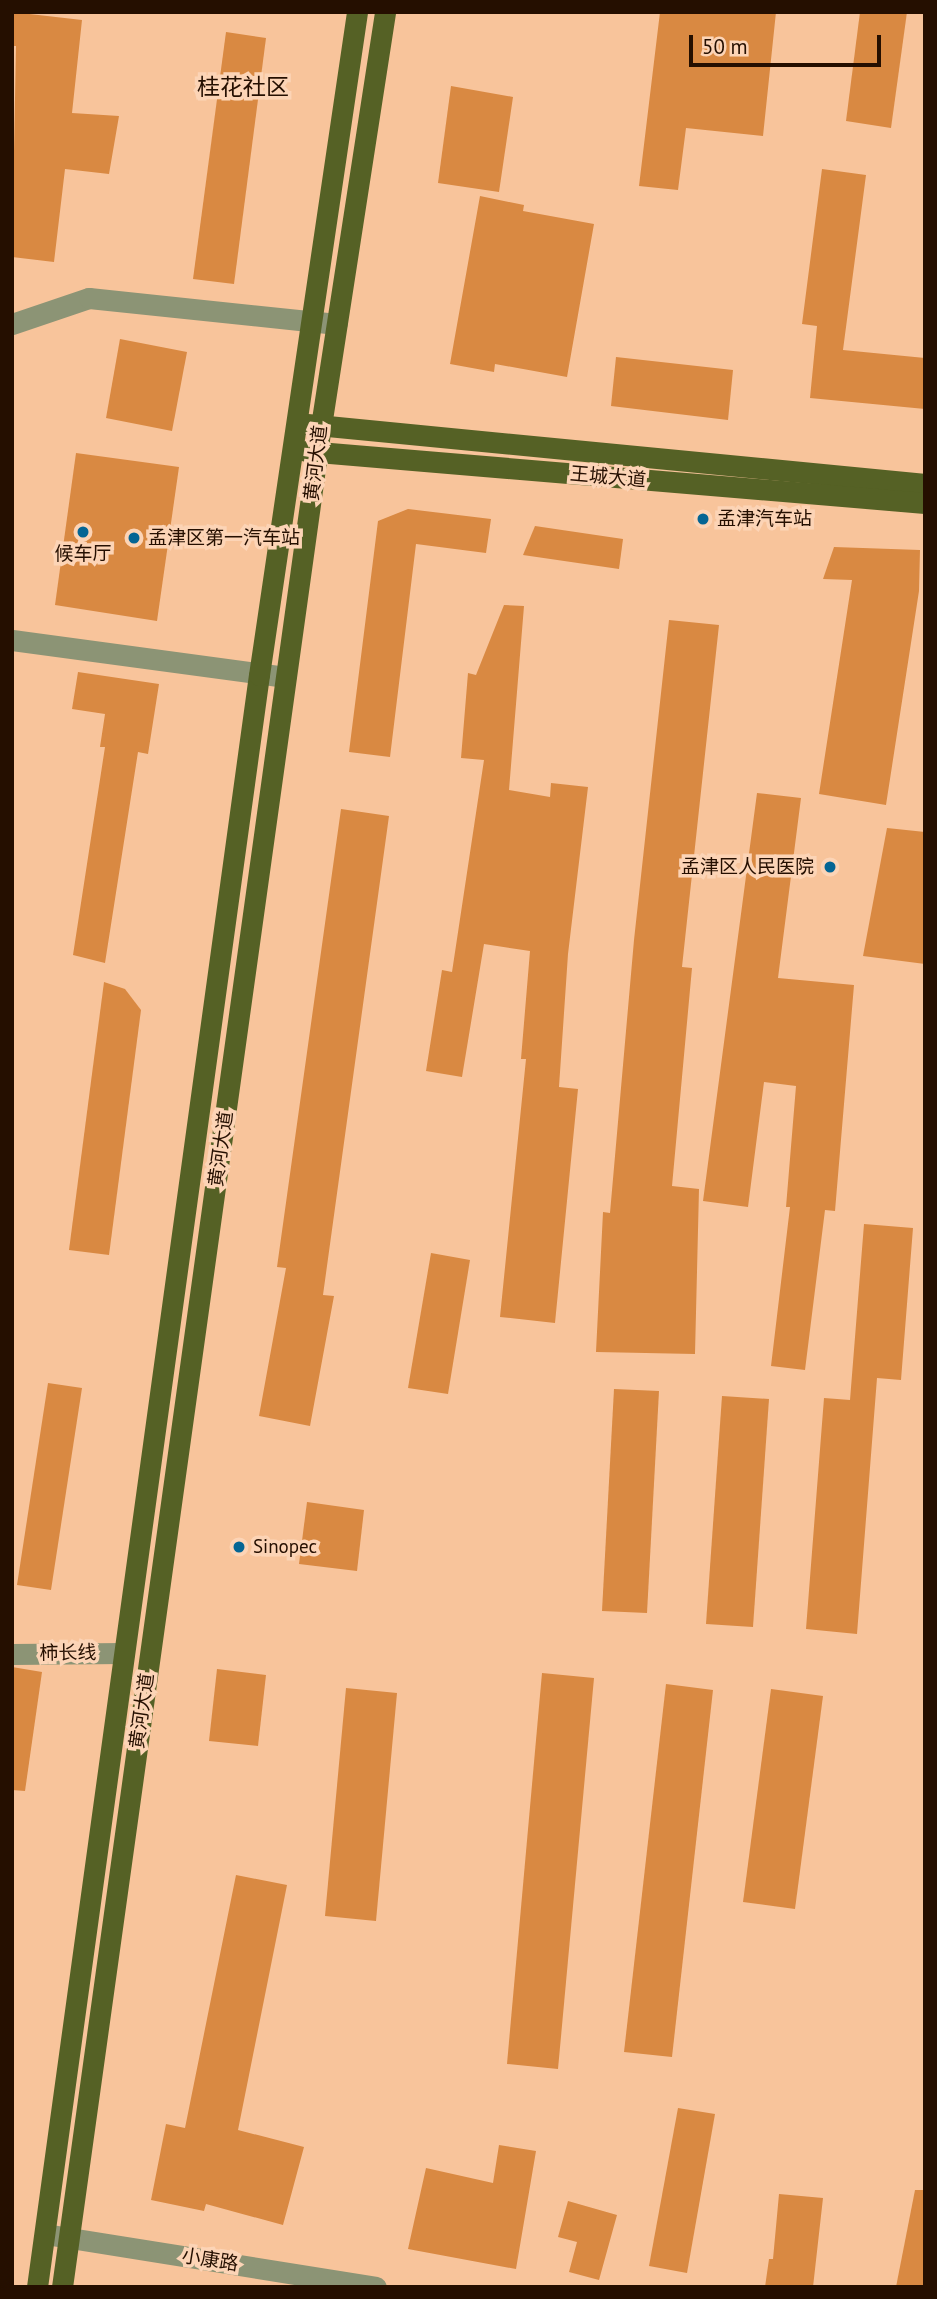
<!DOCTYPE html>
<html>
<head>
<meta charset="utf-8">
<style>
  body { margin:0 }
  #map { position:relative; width:937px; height:2299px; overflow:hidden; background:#f8c49b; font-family:"PT Sans","Noto Sans SC",sans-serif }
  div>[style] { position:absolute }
  .building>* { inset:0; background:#d98942 }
  .minor>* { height:21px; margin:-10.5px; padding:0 10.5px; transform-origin:10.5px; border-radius:10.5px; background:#8c9475 }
  .major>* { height:21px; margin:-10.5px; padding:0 10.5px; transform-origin:10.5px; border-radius:10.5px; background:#556125 }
  .dots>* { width:19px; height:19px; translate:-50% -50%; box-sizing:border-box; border:4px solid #fcd4b6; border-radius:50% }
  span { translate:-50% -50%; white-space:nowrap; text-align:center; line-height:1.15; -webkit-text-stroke:7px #fcd4b6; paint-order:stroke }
  .street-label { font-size:19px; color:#250f00 }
  .poi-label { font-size:19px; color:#250f00 }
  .left { translate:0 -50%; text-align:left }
  .right { translate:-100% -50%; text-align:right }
  .quarter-label { font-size:23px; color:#250f00 }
  .frame { position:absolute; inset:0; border:14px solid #250f00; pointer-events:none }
  .scale { position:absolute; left:689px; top:35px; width:192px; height:32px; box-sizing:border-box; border:4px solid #250f00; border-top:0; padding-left:9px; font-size:21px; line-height:24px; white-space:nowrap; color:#250f00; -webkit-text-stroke:5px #fcd4b6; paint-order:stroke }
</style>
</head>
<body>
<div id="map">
  <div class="building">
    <i style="clip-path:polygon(12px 12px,82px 20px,72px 113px,119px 116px,109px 174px,65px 169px,54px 262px,12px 257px,16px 46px,12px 46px)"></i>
    <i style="clip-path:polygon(660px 12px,776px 12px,763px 136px,686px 128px,678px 190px,639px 186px)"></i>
    <i style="clip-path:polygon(860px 12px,907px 12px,891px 128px,846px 121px)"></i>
    <i style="clip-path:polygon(226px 32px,266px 38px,234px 284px,193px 279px)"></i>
    <i style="clip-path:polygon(451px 86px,513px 97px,499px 192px,438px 183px)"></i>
    <i style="clip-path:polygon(822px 169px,866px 175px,843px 350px,925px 358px,925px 409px,810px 398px,817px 326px,802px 324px)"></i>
    <i style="clip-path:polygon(480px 196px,524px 205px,523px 211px,594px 224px,567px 377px,495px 364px,494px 372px,450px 364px)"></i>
    <i style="clip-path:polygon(120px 339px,187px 352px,172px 431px,106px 418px)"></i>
    <i style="clip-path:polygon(616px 357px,733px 370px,728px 420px,611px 406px)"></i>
    <i style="clip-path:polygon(76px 453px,179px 467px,157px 621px,55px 605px)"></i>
    <i style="clip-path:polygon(408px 509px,491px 519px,486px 553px,416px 544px,390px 757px,349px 752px,378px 521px)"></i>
    <i style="clip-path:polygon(535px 526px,623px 539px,619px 569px,523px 555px)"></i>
    <i style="clip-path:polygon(834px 547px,920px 550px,919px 591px,886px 805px,819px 794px,852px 580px,823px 579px)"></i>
    <i style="clip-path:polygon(504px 605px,524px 606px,509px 790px,550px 797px,551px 783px,588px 787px,568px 954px,559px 1087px,578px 1089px,555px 1323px,500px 1317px,526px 1059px,521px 1059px,530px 951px,484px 944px,462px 1077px,426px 1071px,442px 970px,452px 972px,484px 760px,461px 758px,468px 673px,476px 675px)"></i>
    <i style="clip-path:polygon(669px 620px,719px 625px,682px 967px,692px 968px,672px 1186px,699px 1189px,695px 1354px,596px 1352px,603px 1212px,610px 1213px,634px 940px)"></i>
    <i style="clip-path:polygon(78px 672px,159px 684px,148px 754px,138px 752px,105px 963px,73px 955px,105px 747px,100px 747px,105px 714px,72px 709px)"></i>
    <i style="clip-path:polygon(757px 793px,801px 798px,778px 978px,854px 985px,835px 1211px,825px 1210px,805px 1370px,771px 1366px,790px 1207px,786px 1207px,796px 1086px,764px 1082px,748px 1207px,703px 1201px)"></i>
    <i style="clip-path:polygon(341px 809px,389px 816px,323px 1295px,334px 1296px,310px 1426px,259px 1416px,286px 1268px,277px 1267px)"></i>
    <i style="clip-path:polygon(887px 828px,925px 832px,925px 964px,863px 956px)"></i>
    <i style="clip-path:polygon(104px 982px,125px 989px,141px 1010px,109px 1255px,69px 1250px)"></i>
    <i style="clip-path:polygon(864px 1224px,913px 1228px,901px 1380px,877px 1378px,857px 1634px,806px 1629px,824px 1398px,850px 1400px)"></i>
    <i style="clip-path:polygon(431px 1253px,470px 1260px,448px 1394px,408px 1388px)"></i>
    <i style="clip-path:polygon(48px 1383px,82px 1388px,51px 1590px,17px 1585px)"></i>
    <i style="clip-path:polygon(614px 1389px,659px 1391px,647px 1613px,602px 1611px)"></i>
    <i style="clip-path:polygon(722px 1396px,769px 1399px,753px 1627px,706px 1624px)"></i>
    <i style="clip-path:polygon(307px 1502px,364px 1510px,357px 1571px,299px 1564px)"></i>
    <i style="clip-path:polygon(12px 1667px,42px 1672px,25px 1791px,12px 1790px)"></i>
    <i style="clip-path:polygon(217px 1669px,266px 1675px,258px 1746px,209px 1741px)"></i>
    <i style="clip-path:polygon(542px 1673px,594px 1678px,558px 2069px,507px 2064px)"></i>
    <i style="clip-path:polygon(666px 1684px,713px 1690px,672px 2057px,624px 2052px)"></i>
    <i style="clip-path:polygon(346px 1688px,397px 1693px,376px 1921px,325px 1916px)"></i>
    <i style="clip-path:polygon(771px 1689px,823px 1696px,795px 1909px,743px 1902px)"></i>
    <i style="clip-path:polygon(236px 1875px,287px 1885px,238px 2130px,304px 2147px,283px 2225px,206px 2204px,204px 2211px,151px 2200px,166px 2124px,185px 2128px)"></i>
    <i style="clip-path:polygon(678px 2108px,715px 2114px,687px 2273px,649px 2266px)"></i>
    <i style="clip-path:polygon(499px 2145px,536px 2151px,516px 2269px,408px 2249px,426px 2168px,493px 2183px)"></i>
    <i style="clip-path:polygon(915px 2190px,925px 2190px,925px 2287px,896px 2287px)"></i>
    <i style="clip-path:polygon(779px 2194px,823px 2198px,813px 2287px,765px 2287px,769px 2259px,773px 2259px)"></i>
    <i style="clip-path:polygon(568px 2201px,617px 2215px,599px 2280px,569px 2272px,577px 2242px,558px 2237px)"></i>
  </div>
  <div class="minor">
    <i style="left:12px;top:324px;width:81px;rotate:-18.7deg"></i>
    <i style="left:89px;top:298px;width:249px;rotate:6deg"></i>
    <i style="left:12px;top:640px;width:276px;rotate:7.7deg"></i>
    <i style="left:12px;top:1654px;width:112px;rotate:-0.5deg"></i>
    <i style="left:45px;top:2234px;width:335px;rotate:9.1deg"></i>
  </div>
  <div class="major">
    <i style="left:307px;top:424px;width:621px;rotate:5.55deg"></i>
    <i style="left:306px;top:451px;width:621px;rotate:4.8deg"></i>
    <i style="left:37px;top:2287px;width:1627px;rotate:-82.16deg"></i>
    <i style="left:259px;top:675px;width:670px;rotate:-81.59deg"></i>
    <i style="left:62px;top:2287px;width:1879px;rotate:-82.08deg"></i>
    <i style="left:321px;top:426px;width:419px;rotate:-81.2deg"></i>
  </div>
  <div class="dots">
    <i style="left:703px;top:519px;background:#046594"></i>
    <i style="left:83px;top:532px;background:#046594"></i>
    <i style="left:134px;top:538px;background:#046594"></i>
    <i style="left:830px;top:867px;background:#046594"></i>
    <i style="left:239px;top:1547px;background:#046594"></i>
  </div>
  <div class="street-label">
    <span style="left:316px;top:463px;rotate:-83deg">黄河大道</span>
    <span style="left:608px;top:477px;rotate:5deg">王城大道</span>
    <span style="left:221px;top:1149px;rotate:-82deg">黄河大道</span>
    <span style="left:68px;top:1653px;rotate:-1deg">柿长线</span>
    <span style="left:142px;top:1711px;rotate:-82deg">黄河大道</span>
    <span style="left:210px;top:2260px;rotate:9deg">小康路</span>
  </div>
  <div class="poi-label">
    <span class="left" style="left:717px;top:519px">孟津汽车站</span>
    <span class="left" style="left:148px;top:538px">孟津区第一汽车站</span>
    <span style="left:83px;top:554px">候车厅</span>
    <span class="right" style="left:814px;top:867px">孟津区人民医院</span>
    <span class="left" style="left:253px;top:1547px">Sinopec</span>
  </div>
  <div class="quarter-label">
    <span style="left:243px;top:87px">桂花社区</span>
  </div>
  <div class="frame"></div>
  <div class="scale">50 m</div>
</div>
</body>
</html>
